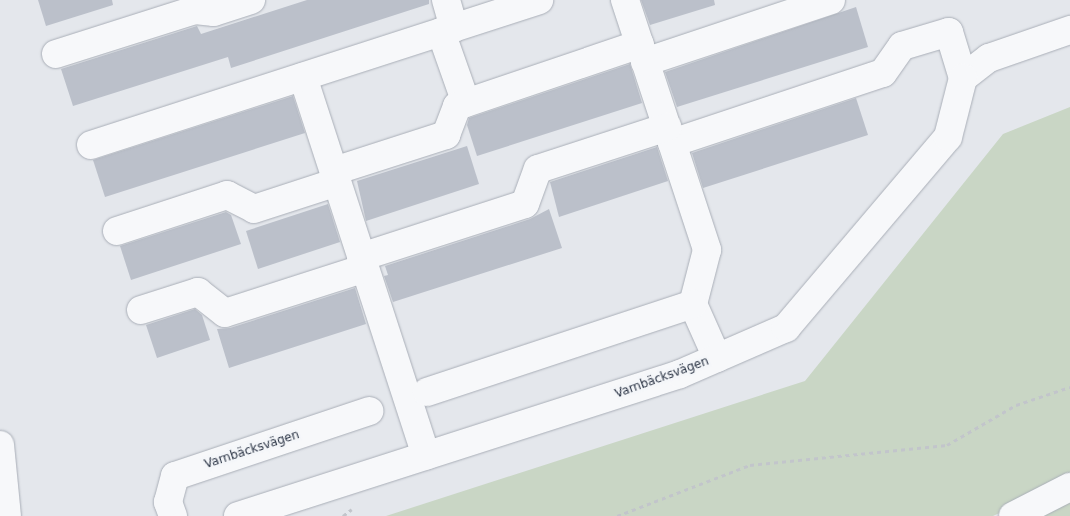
<!DOCTYPE html>
<html>
<head>
<meta charset="utf-8">
<style>
  body { margin:0 }
  #map { position:relative; width:1070px; height:516px; overflow:hidden; background:#e4e7ec; font-family:"DejaVu Sans",sans-serif }
  div>[style] { position:absolute }
  .green>* { inset:0; background:#c9d6c5 }
  .building>* { inset:0; background:#bbc0ca }
  .path>* { height:3px; margin-top:-1.5px; transform-origin:0; background:repeating-linear-gradient(90deg,#c2c5cb 0 4px,transparent 0 8px) }
  .roads { filter:drop-shadow(0 0 1px #a9aeb7) drop-shadow(0 0 1px #a9aeb7) }
  .minor>* { height:28px; margin:-14px; padding:0 14px; transform-origin:14px; border-radius:14px; background:#f7f8fa }
  span { translate:-50% -50%; white-space:nowrap; text-align:center; line-height:1.15; -webkit-text-stroke:5px #f4f6f9; paint-order:stroke }
  .street-label { font-size:12px; color:#2b3445 }
</style>
</head>
<body>
<div id="map">
  <div class="green">
    <i style="clip-path:polygon(1070px 107px,1070px 480px,993px 516px,386px 516px,805px 381px,1003px 134px)"></i>
    <i style="clip-path:polygon(1070px 496px,1070px 516px,1032px 516px)"></i>
  </div>
  <div class="building">
    <i style="clip-path:polygon(38px 0,112px 0,113px 5px,46px 26px)"></i>
    <i style="clip-path:polygon(307px 0,429px 0,429px 4px,231px 68px,228px 57px,73px 106px,61px 69px,197px 26px,201px 34px)"></i>
    <i style="clip-path:polygon(641px 0,714px 0,715px 5px,650px 25px)"></i>
    <i style="clip-path:polygon(856px 7px,868px 47px,677px 107px,665px 72px)"></i>
    <i style="clip-path:polygon(630px 64px,642px 103px,477px 156px,467px 125px,469px 118px)"></i>
    <i style="clip-path:polygon(293px 96px,305px 133px,105px 197px,93px 160px)"></i>
    <i style="clip-path:polygon(856px 98px,868px 135px,703px 188px,692px 153px)"></i>
    <i style="clip-path:polygon(467px 146px,479px 184px,366px 221px,357px 181px)"></i>
    <i style="clip-path:polygon(657px 147px,668px 181px,559px 217px,550px 182px)"></i>
    <i style="clip-path:polygon(328px 204px,340px 242px,258px 269px,246px 231px)"></i>
    <i style="clip-path:polygon(549px 209px,562px 248px,393px 302px,384px 276px,388px 275px,385px 266px,530px 219px)"></i>
    <i style="clip-path:polygon(226px 212px,231px 215px,241px 244px,131px 280px,120px 246px)"></i>
    <i style="clip-path:polygon(355px 288px,366px 324px,229px 368px,217px 329px,230px 328px)"></i>
    <i style="clip-path:polygon(195px 309px,202px 315px,210px 340px,157px 358px,146px 325px)"></i>
  </div>
  <div class="path">
    <i style="left:343px;top:516px;width:11px;rotate:-38deg"></i>
    <i style="left:617px;top:516px;width:142px;rotate:-21deg"></i>
    <i style="left:750px;top:465px;width:198px;rotate:-5.8deg"></i>
    <i style="left:947px;top:445px;width:80px;rotate:-30.1deg"></i>
    <i style="left:1016px;top:405px;width:57px;rotate:-18.4deg"></i>
  </div>
  <div class="roads">
    <div class="minor">
      <i style="left:446px;top:0;width:29px;rotate:74deg"></i>
      <i style="left:625px;top:0;width:263px;rotate:71.8deg"></i>
      <i style="left:707px;top:250px;width:56px;rotate:104.5deg"></i>
      <i style="left:693px;top:304px;width:59px;rotate:66deg"></i>
      <i style="left:441px;top:32px;width:75px;rotate:70.6deg"></i>
      <i style="left:56px;top:54px;width:146px;rotate:-17.6deg"></i>
      <i style="left:195px;top:10px;width:19px;rotate:6deg"></i>
      <i style="left:214px;top:12px;width:39px;rotate:-18deg"></i>
      <i style="left:645px;top:62px;width:196px;rotate:-18.4deg"></i>
      <i style="left:303px;top:77px;width:398px;rotate:72deg"></i>
      <i style="left:963px;top:78px;width:33px;rotate:-38deg"></i>
      <i style="left:989px;top:58px;width:86px;rotate:-19.1deg"></i>
      <i style="left:672px;top:143px;width:222px;rotate:-18.4deg"></i>
      <i style="left:883px;top:73px;width:33px;rotate:-55deg"></i>
      <i style="left:902px;top:46px;width:49px;rotate:-16.6deg"></i>
      <i style="left:949px;top:32px;width:48px;rotate:73.1deg"></i>
      <i style="left:91px;top:145px;width:471px;rotate:-17.9deg"></i>
      <i style="left:334px;top:171px;width:118px;rotate:-17.8deg"></i>
      <i style="left:446px;top:135px;width:31px;rotate:-69deg"></i>
      <i style="left:457px;top:106px;width:193px;rotate:-18.7deg"></i>
      <i style="left:117px;top:231px;width:116px;rotate:-18.1deg"></i>
      <i style="left:227px;top:195px;width:30px;rotate:27deg"></i>
      <i style="left:254px;top:209px;width:87px;rotate:-18deg"></i>
      <i style="left:361px;top:257px;width:172px;rotate:-17.9deg"></i>
      <i style="left:525px;top:204px;width:37px;rotate:-70deg"></i>
      <i style="left:538px;top:169px;width:136px;rotate:-18deg"></i>
      <i style="left:141px;top:310px;width:60px;rotate:-17.5deg"></i>
      <i style="left:198px;top:292px;width:34px;rotate:38deg"></i>
      <i style="left:225px;top:313px;width:147px;rotate:-17.8deg"></i>
      <i style="left:427px;top:392px;width:280px;rotate:-18.3deg"></i>
      <i style="left:0;top:445px;width:71px;rotate:84.4deg"></i>
      <i style="left:173px;top:516px;width:15px;rotate:-110deg"></i>
      <i style="left:168px;top:502px;width:27px;rotate:-75deg"></i>
      <i style="left:175px;top:476px;width:205px;rotate:-18.5deg"></i>
      <i style="left:238px;top:516px;width:464px;rotate:-17.8deg"></i>
      <i style="left:680px;top:374px;width:116px;rotate:-23.5deg"></i>
      <i style="left:786px;top:328px;width:250px;rotate:-49.7deg"></i>
      <i style="left:948px;top:137px;width:61px;rotate:-75.7deg"></i>
      <i style="left:1013px;top:516px;width:64px;rotate:-27deg"></i>
    </div>
  </div>
  <div class="street-label">
    <span style="left:662px;top:378px;rotate:-20deg">Varnbäcksvägen</span>
    <span style="left:252px;top:450px;rotate:-18deg">Varnbäcksvägen</span>
  </div>
</div>
</body>
</html>
